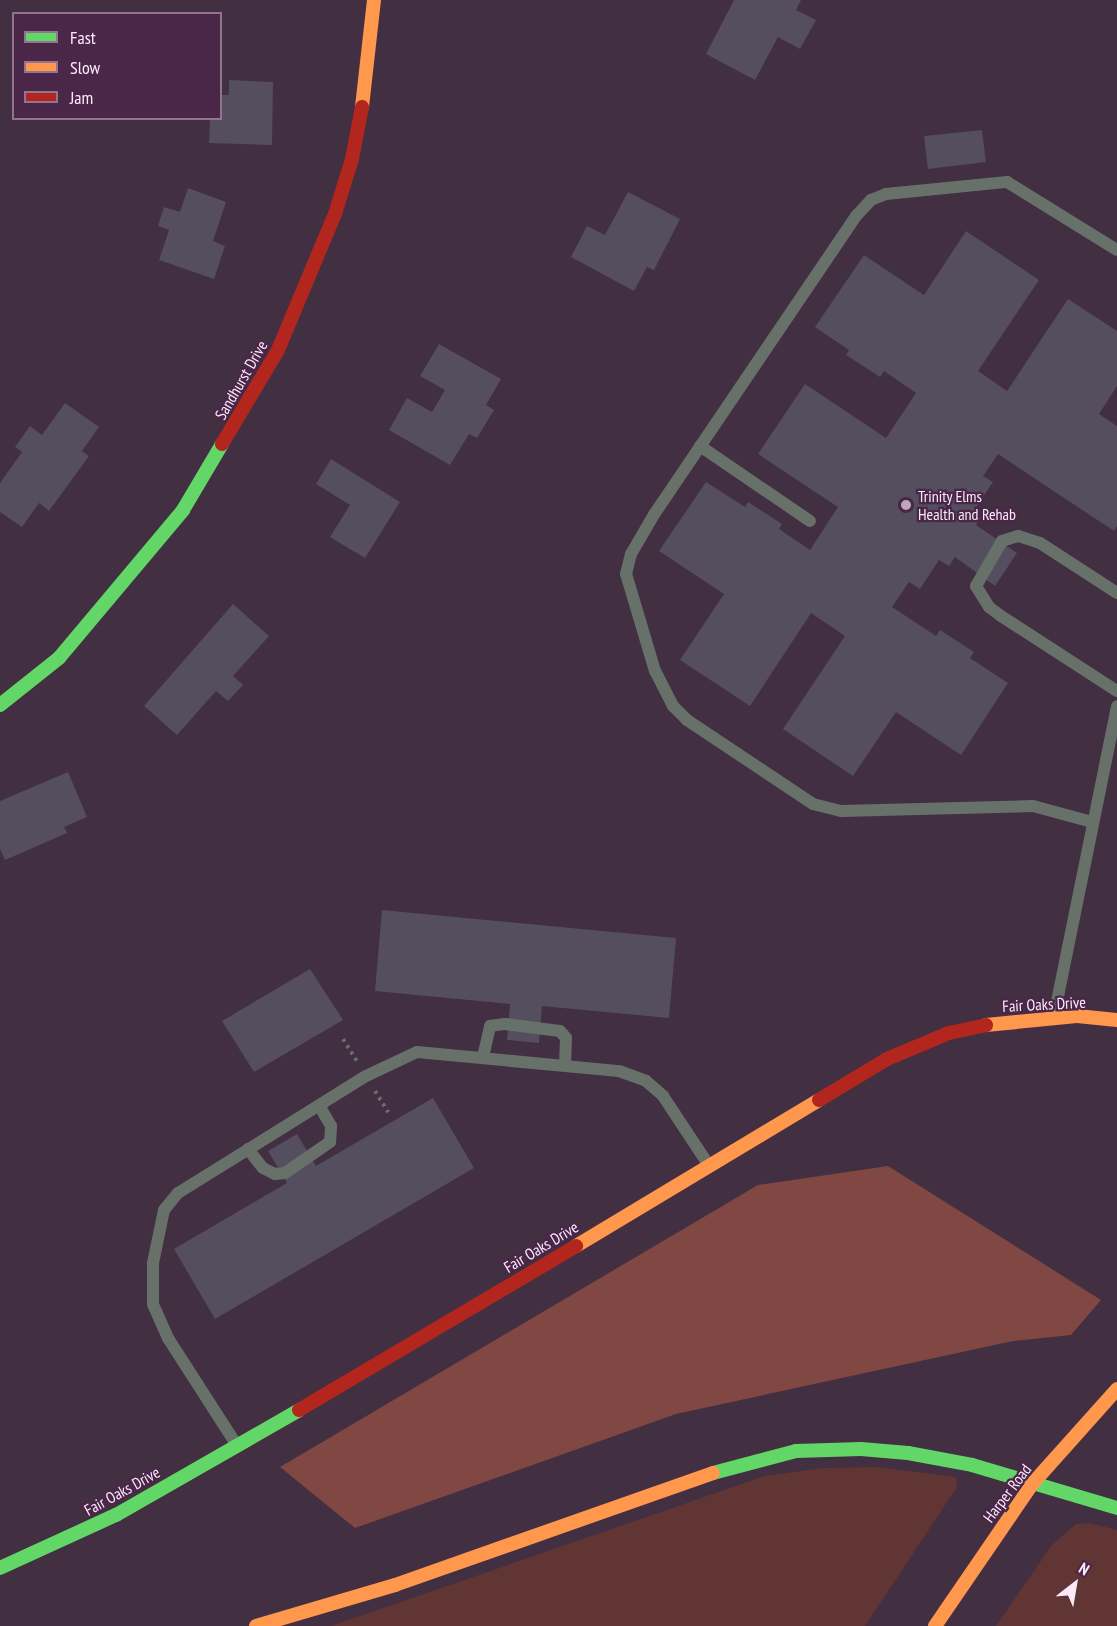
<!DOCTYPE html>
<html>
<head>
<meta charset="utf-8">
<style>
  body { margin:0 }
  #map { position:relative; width:1117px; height:1626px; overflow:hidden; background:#422f41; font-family:"PT Sans Narrow",sans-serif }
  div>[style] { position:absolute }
  .green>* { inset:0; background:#603533 }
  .forest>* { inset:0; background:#814743 }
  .building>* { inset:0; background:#544e5e }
  .path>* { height:4px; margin-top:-2px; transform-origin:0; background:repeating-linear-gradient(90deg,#6d6b6e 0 3px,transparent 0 7.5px) }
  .lane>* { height:12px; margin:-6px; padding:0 6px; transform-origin:6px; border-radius:6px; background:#677069 }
  .fast>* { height:14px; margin:-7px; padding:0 7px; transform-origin:7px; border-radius:7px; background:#63d668 }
  .slow>* { height:14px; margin:-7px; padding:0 7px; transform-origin:7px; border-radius:7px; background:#ff974d }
  .jam>* { height:14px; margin:-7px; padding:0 7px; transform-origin:7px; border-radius:7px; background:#b3261e }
  .dots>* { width:16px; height:16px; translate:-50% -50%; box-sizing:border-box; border:3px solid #4a2749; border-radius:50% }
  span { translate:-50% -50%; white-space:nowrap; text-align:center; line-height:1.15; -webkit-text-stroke:4.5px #4a2749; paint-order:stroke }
  .street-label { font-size:16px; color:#fceafb }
  .poi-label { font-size:16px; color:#fceafb }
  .left { translate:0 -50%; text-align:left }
  .legend { position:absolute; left:12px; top:12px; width:210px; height:108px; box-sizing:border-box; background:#4a2749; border:2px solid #917590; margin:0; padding:8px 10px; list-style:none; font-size:18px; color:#fceafb }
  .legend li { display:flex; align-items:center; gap:12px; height:30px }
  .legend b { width:30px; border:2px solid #917590 }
  .north { position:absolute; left:1045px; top:1554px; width:60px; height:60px; -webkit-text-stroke:4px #4a2749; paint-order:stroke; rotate:31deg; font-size:16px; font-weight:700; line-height:24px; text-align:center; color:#fceafb }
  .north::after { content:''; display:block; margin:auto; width:21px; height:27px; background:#fceafb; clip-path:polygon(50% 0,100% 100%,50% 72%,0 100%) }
</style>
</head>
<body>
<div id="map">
  <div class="green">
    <i style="clip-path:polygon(877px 1467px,956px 1477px,957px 1487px,865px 1626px,331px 1626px,765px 1476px,823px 1468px)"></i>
    <i style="clip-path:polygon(1090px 1523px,1117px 1530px,1117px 1626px,996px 1626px,1051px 1546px,1076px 1524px)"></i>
  </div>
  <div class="forest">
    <i style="clip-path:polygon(888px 1166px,1101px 1300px,1071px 1335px,1013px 1341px,676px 1414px,355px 1528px,280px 1467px,758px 1185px)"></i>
  </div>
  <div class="building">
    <i style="clip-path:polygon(734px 0,801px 0,796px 10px,816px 20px,800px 49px,778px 37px,755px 80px,706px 54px)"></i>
    <i style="clip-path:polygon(229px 80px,273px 82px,272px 145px,209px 143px,210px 118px,220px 118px,220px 95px,229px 95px)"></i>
    <i style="clip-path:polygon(982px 130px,986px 162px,928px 169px,924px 136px)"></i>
    <i style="clip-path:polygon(188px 188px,226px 202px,213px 241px,225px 246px,214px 279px,159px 260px,169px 230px,158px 226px,164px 207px,180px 212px)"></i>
    <i style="clip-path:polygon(628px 192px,680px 219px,654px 270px,647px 267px,634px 291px,571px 257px,587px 226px,605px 235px)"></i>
    <i style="clip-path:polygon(966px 231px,1039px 280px,978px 371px,1007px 391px,1068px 299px,1117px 331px,1117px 386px,1099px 414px,1117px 426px,1117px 526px,1114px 531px,998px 454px,983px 476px,993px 482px,973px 512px,981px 518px,976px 525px,1017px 553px,995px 586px,955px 557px,949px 566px,939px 560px,920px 589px,909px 582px,892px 607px,936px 636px,940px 630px,974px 652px,970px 658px,1008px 683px,961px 755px,896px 712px,853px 776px,783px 729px,845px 636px,811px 613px,750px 706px,680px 660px,724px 594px,659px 551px,706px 482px,745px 507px,748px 502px,782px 524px,779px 529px,810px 550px,838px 507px,758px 454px,805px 384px,886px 438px,916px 393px,884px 371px,880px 377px,846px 355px,849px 350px,815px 327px,864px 255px,924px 295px)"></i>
    <i style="clip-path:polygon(439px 344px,501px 379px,486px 405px,494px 410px,477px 438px,469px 434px,450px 465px,389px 430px,407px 398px,432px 412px,445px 390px,420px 376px)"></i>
    <i style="clip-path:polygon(65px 403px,99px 427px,82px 451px,89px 456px,49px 511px,39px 503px,22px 527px,0 512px,0 483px,22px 452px,15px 447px,30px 426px,42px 435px)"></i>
    <i style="clip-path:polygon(331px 459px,400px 502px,365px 558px,330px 537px,350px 505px,316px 484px)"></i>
    <i style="clip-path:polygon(233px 604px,269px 636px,233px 676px,243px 685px,228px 701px,216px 691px,177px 735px,144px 706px)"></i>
    <i style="clip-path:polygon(68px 772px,87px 817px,64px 827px,67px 833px,5px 860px,0 849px,0 801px)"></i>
    <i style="clip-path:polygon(382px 910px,676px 938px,669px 1018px,542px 1006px,539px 1043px,507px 1040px,510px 1004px,375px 991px)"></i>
    <i style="clip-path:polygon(310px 969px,343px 1020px,254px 1072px,222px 1021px)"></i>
    <i style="clip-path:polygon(433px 1098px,474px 1168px,215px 1319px,174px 1249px,287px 1183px,268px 1151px,297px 1134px,316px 1166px)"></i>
  </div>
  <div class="path">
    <i style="left:343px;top:1039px;width:26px;rotate:58deg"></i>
    <i style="left:375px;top:1091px;width:25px;rotate:58deg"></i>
  </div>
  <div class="lane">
    <i style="left:700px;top:446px;width:133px;rotate:34.3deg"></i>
    <i style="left:1117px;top:593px;width:92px;rotate:-147deg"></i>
    <i style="left:1040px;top:543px;width:23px;rotate:-162deg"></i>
    <i style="left:1018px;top:536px;width:17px;rotate:163deg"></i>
    <i style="left:1002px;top:541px;width:52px;rotate:120deg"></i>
    <i style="left:976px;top:586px;width:25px;rotate:58deg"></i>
    <i style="left:989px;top:607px;width:15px;rotate:37deg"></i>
    <i style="left:1001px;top:616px;width:138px;rotate:32.9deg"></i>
    <i style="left:1092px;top:822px;width:61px;rotate:-164.8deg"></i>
    <i style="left:1033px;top:806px;width:192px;rotate:178.5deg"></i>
    <i style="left:841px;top:811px;width:29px;rotate:-166deg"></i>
    <i style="left:813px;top:804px;width:151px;rotate:-146.3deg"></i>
    <i style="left:687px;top:720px;width:20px;rotate:-135deg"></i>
    <i style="left:673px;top:706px;width:39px;rotate:-117deg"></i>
    <i style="left:655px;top:671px;width:101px;rotate:-106.6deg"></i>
    <i style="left:626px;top:574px;width:21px;rotate:-76deg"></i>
    <i style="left:631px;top:554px;width:48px;rotate:-59.7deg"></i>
    <i style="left:655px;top:513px;width:360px;rotate:-55.9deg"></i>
    <i style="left:857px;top:215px;width:21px;rotate:-47deg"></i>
    <i style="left:871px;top:200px;width:16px;rotate:-22deg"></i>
    <i style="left:886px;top:194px;width:122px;rotate:-5.7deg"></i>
    <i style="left:1007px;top:182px;width:129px;rotate:31.7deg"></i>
    <i style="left:1054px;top:1016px;width:316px;rotate:-78.5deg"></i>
    <i style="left:483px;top:1057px;width:32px;rotate:-77deg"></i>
    <i style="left:490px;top:1026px;width:15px;rotate:-8deg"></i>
    <i style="left:505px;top:1024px;width:55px;rotate:7.3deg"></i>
    <i style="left:560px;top:1031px;width:9px;rotate:49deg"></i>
    <i style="left:566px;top:1038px;width:27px;rotate:92deg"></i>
    <i style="left:248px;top:1149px;width:24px;rotate:52deg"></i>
    <i style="left:263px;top:1168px;width:13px;rotate:27deg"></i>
    <i style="left:275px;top:1174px;width:10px;rotate:-6deg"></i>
    <i style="left:285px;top:1173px;width:55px;rotate:-34.6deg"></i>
    <i style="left:330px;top:1142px;width:16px;rotate:-86deg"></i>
    <i style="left:331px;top:1126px;width:24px;rotate:-120deg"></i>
    <i style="left:236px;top:1444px;width:126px;rotate:-122.7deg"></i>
    <i style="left:168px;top:1338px;width:37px;rotate:-114deg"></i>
    <i style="left:153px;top:1304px;width:41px;rotate:-90deg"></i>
    <i style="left:153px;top:1263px;width:54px;rotate:-78.3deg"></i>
    <i style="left:164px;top:1210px;width:22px;rotate:-51deg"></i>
    <i style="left:178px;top:1193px;width:221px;rotate:-31.9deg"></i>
    <i style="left:366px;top:1076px;width:56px;rotate:-25.2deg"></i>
    <i style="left:417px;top:1052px;width:203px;rotate:5.4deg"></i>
    <i style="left:619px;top:1071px;width:29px;rotate:20deg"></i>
    <i style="left:646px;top:1081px;width:23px;rotate:41deg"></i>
    <i style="left:663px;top:1096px;width:82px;rotate:56.5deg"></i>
  </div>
  <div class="fast">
    <i style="left:0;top:705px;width:75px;rotate:-38.5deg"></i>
    <i style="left:59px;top:658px;width:193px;rotate:-50deg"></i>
    <i style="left:183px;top:510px;width:77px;rotate:-59.4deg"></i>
    <i style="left:713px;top:1473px;width:86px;rotate:-14.8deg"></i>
    <i style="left:796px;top:1451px;width:65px;rotate:-1.8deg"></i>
    <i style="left:861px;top:1449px;width:47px;rotate:4.9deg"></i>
    <i style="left:908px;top:1453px;width:65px;rotate:10.6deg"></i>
    <i style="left:972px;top:1465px;width:151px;rotate:16.5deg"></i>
    <i style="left:0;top:1568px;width:128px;rotate:-24.6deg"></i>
    <i style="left:116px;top:1515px;width:211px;rotate:-29.8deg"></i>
  </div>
  <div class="slow">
    <i style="left:362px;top:107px;width:108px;rotate:-83.6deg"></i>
    <i style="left:986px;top:1025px;width:91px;rotate:-5.6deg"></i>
    <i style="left:1077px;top:1016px;width:40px;rotate:5.7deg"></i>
    <i style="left:576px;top:1246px;width:283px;rotate:-31deg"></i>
    <i style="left:256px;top:1626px;width:145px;rotate:-16.4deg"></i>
    <i style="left:395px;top:1585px;width:337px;rotate:-19.4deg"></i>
    <i style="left:935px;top:1626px;width:173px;rotate:-55.6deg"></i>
    <i style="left:1033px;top:1483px;width:126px;rotate:-48.2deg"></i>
  </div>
  <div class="jam">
    <i style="left:222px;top:444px;width:109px;rotate:-59.2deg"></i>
    <i style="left:278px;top:350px;width:147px;rotate:-67.3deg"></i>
    <i style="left:335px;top:214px;width:58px;rotate:-72.8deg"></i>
    <i style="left:352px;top:159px;width:53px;rotate:-79.1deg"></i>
    <i style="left:819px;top:1100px;width:79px;rotate:-31.1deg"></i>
    <i style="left:887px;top:1059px;width:67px;rotate:-22.8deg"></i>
    <i style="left:949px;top:1033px;width:38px;rotate:-12deg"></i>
    <i style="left:299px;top:1410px;width:322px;rotate:-30.6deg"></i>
  </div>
  <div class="dots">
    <i style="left:906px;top:505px;background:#bba9ba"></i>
  </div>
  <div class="street-label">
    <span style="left:241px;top:380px;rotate:-60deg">Sandhurst Drive</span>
    <span style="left:1044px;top:1004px;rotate:-3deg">Fair Oaks Drive</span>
    <span style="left:541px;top:1247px;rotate:-31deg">Fair Oaks Drive</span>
    <span style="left:122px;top:1491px;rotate:-29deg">Fair Oaks Drive</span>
    <span style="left:1007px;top:1493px;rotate:-53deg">Harper Road</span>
  </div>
  <div class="poi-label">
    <span class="left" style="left:918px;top:505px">Trinity Elms<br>Health and Rehab</span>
  </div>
  <ul class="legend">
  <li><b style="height:8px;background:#63d668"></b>Fast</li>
  <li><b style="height:8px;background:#ff974d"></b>Slow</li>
  <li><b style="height:8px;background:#b3261e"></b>Jam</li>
  </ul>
  <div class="north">N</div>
</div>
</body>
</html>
